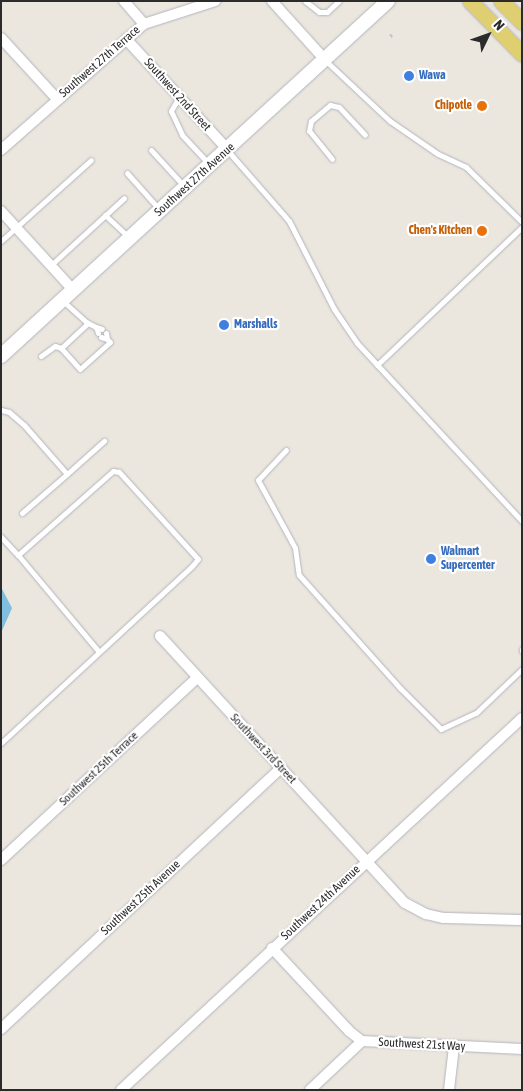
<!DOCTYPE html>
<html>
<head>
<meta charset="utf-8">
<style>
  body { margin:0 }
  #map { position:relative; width:523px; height:1091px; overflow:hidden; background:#ebe7df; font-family:"Asap Condensed",sans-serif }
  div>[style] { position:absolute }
  .water>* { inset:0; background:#80bee0 }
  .path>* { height:2px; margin-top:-1px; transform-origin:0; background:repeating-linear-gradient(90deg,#c4c4c4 0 4px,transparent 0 6.5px) }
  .roads { filter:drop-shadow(0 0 1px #b3b4bd) drop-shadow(0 0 1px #b3b4bd) }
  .lane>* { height:5px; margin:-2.5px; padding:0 2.5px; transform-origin:2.5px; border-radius:2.5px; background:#fff }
  .street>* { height:10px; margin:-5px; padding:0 5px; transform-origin:5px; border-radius:5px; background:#fff }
  .secondary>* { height:14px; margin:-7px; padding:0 7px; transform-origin:7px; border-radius:7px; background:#fff }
  .primary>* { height:15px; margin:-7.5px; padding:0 7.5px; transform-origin:7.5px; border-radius:7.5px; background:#e0cf70 }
  .dots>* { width:14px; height:14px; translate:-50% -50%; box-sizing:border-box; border:2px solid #fff; border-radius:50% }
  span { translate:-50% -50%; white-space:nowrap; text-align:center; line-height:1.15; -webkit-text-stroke:4.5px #fff; paint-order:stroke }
  .street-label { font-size:12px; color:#2b2b2b }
  .shop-label { font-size:12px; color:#366cbe; font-weight:700 }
  .left { translate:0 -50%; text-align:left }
  .food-label { font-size:12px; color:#c56008; font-weight:700 }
  .right { translate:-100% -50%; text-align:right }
  .frame { position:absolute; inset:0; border:2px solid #2b2b2b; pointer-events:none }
  .north { position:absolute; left:463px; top:10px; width:50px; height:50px; -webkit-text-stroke:4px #fff; paint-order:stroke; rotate:48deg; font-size:14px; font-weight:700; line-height:20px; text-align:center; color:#2b2b2b }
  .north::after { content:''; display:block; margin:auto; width:18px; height:22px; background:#2b2b2b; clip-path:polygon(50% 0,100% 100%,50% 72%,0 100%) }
</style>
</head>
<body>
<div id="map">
  <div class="water">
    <i style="clip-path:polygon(1px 587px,12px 608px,1px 633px)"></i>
  </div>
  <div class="path">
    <i style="left:390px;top:34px;width:4px;rotate:56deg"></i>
  </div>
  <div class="roads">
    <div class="lane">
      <i style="left:305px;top:1px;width:18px;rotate:38deg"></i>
      <i style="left:319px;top:12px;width:8px"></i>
      <i style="left:327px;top:12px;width:16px;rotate:-43deg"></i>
      <i style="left:326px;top:61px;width:88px;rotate:43.2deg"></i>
      <i style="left:390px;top:121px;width:58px;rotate:34.5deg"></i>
      <i style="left:438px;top:154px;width:31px;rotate:25deg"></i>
      <i style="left:466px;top:167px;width:78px;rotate:44.5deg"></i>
      <i style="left:179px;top:97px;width:16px;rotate:120deg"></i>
      <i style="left:171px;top:111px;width:26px;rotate:65deg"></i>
      <i style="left:182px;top:135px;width:38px;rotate:47deg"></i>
      <i style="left:151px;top:150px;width:49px;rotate:47.5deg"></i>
      <i style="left:228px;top:151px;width:93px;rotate:48.9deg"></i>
      <i style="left:289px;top:221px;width:99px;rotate:62.9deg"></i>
      <i style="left:334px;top:309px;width:41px;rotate:55.9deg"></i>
      <i style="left:357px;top:343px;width:243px;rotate:47.2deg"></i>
      <i style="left:332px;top:159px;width:36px;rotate:-129deg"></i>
      <i style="left:309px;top:131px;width:10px;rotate:-79deg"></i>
      <i style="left:311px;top:121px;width:25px;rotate:-40deg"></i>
      <i style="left:330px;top:105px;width:9px;rotate:13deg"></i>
      <i style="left:339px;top:107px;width:38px;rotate:47deg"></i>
      <i style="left:127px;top:173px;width:50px;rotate:48.3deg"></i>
      <i style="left:105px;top:215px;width:33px;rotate:43deg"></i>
      <i style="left:1px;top:241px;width:121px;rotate:-42deg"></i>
      <i style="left:51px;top:265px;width:99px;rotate:-42.5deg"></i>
      <i style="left:63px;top:301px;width:31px;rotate:42deg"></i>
      <i style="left:86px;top:322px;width:11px;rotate:27deg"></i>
      <i style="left:88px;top:323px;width:37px;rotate:137deg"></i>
      <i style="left:61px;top:348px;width:28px;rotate:48deg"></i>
      <i style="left:80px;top:369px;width:40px;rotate:-42deg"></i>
      <i style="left:110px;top:342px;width:4px;rotate:-135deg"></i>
      <i style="left:98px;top:333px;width:6px;rotate:-108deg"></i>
      <i style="left:96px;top:327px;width:6px;rotate:18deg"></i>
      <i style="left:101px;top:337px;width:6px;rotate:18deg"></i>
      <i style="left:107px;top:339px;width:6px;rotate:-99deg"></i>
      <i style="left:41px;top:356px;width:17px;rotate:-36deg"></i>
      <i style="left:55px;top:346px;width:6px;rotate:18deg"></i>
      <i style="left:377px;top:365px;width:200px;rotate:-43.6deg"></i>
      <i style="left:1px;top:410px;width:8px;rotate:14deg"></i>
      <i style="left:9px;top:412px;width:20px;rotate:41deg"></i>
      <i style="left:24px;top:425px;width:65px;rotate:48.7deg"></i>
      <i style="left:67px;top:474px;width:50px;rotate:-41.7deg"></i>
      <i style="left:286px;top:450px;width:41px;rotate:133deg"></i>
      <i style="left:258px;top:480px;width:77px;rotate:61.4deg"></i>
      <i style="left:295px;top:548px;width:27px;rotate:82deg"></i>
      <i style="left:299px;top:575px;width:152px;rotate:48.2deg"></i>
      <i style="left:400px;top:688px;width:58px;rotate:45deg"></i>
      <i style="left:441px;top:729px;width:38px;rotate:-25deg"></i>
      <i style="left:476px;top:713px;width:64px;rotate:-43.7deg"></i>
      <i style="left:22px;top:513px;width:60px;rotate:-40.9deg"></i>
      <i style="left:1px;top:537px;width:25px;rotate:47deg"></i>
      <i style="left:522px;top:649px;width:2px;rotate:90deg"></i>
      <i style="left:1px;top:743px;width:260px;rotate:-42.8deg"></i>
      <i style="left:192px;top:566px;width:9px;rotate:-49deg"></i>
      <i style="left:198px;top:559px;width:118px;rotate:-132.2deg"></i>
      <i style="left:119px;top:472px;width:6px;rotate:-171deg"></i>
      <i style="left:113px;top:471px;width:127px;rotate:138.5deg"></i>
      <i style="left:18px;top:555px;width:126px;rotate:50.1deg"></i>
    </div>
    <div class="street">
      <i style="left:124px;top:1px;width:30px;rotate:49deg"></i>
      <i style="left:272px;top:1px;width:81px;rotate:48deg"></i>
      <i style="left:1px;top:38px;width:83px;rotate:47.4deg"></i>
      <i style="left:126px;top:39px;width:151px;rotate:47.4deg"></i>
      <i style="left:1px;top:150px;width:191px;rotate:-41.4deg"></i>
      <i style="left:144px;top:24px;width:75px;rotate:-17.9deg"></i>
      <i style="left:1px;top:211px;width:108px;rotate:47.6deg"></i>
      <i style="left:160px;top:636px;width:362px;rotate:47.5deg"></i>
      <i style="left:405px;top:903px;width:24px;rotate:28deg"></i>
      <i style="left:426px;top:914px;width:18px;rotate:13deg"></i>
      <i style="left:444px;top:918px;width:78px;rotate:1.5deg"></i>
      <i style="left:1px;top:860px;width:267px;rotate:-42.9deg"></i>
      <i style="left:272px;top:948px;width:113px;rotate:47.1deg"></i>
      <i style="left:349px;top:1031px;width:16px;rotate:38deg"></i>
      <i style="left:362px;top:1041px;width:160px;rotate:2.9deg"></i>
      <i style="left:1px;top:1029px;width:383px;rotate:-43deg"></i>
      <i style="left:121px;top:1090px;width:547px;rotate:-42.85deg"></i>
      <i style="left:310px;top:1090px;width:71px;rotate:-43.3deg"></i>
      <i style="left:449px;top:1090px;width:43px;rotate:-83.4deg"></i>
    </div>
    <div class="secondary">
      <i style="left:1px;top:356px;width:525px;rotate:-42.53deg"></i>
    </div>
    <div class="primary">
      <i style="left:470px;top:1px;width:74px;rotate:45.5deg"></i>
      <i style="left:501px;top:1px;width:30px;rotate:45deg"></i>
    </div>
  </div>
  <div class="dots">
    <i style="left:409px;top:76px;background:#3f7fe0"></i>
    <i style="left:482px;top:106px;background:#e8710a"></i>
    <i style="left:482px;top:231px;background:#e8710a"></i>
    <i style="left:224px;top:325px;background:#3f7fe0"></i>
    <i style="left:431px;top:559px;background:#3f7fe0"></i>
  </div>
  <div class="street-label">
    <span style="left:100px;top:62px;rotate:-41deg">Southwest 27th Terrace</span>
    <span style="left:177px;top:95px;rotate:48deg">Southwest 2nd Street</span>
    <span style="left:195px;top:180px;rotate:-42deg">Southwest 27th Avenue</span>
    <span style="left:263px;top:749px;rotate:47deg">Southwest 3rd Street</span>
    <span style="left:99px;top:769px;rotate:-43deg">Southwest 25th Terrace</span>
    <span style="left:141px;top:898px;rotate:-43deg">Southwest 25th Avenue</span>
    <span style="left:321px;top:903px;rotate:-43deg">Southwest 24th Avenue</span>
    <span style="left:422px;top:1045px;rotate:3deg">Southwest 21st Way</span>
  </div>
  <div class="shop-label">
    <span class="left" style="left:419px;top:76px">Wawa</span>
    <span class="left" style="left:234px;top:325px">Marshalls</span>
    <span class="left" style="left:441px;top:559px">Walmart<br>Supercenter</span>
  </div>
  <div class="food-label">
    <span class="right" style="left:472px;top:106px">Chipotle</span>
    <span class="right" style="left:472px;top:231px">Chen's Kitchen</span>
  </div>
  <div class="frame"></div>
  <div class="north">N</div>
</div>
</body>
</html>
